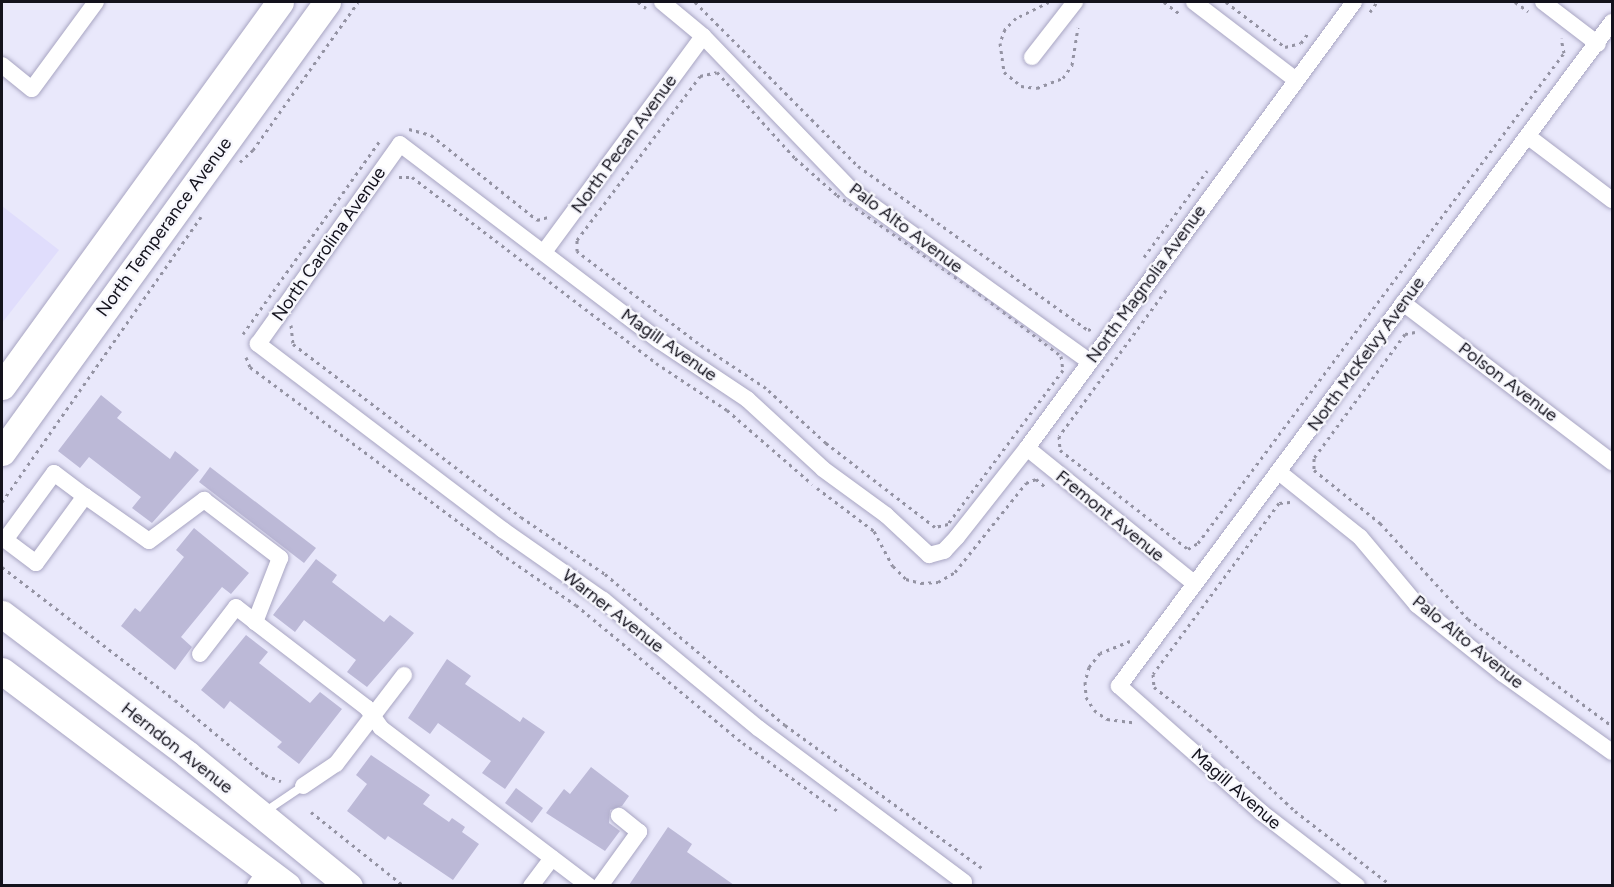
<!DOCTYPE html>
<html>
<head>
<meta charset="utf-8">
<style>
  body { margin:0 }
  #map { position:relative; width:1614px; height:887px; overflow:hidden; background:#e9e8fb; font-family:Figtree,sans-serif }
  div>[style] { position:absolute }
  .built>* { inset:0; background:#e0ddfc }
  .building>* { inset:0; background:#bcb9d7 }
  .path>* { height:3px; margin-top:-1.5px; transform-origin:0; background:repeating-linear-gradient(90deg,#9493a3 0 3px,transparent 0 7.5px) }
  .roads { filter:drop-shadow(0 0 2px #a8a5c2) drop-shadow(0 0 2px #a8a5c2) }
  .service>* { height:8px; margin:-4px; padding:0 4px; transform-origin:4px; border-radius:4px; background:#fff }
  .minor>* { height:16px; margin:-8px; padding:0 8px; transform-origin:8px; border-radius:8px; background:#fff }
  .primary>* { height:27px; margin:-13.5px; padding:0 13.5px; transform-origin:13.5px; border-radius:13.5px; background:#fff }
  span { translate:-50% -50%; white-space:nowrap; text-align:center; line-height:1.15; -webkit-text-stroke:4.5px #f7f7fd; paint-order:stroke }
  .street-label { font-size:18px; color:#13121c }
  .frame { position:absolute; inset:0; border:3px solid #13121c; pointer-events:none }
</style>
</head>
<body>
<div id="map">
  <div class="built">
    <i style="clip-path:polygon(2px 206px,59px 250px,2px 323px)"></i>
  </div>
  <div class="building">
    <i style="clip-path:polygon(101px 395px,122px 412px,117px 418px,170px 459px,175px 451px,199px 470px,152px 523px,132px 508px,141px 497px,89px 457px,80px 468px,58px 451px)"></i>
    <i style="clip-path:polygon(210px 467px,316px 548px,304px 563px,199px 482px)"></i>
    <i style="clip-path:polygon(194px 528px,249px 573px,231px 594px,222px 587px,181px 637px,192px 647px,175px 670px,121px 626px,135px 608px,140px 612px,184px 557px,176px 550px)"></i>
    <i style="clip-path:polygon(316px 559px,337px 575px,332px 582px,384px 622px,390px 615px,414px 633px,367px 687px,347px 672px,356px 660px,304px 620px,295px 632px,273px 615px)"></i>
    <i style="clip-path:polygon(246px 635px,268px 652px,259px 663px,310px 703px,320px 692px,342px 709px,299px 764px,277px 747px,282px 742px,230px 701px,224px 709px,201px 690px)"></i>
    <i style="clip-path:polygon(447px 659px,471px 676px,465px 684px,520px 722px,523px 717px,545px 732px,505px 789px,482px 773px,491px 761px,438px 723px,430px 734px,408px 718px)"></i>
    <i style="clip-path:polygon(371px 755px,430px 795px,423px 804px,449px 822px,452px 818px,465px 827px,462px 832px,479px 844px,453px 880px,388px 836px,385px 840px,347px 811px,367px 784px,356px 775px)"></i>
    <i style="clip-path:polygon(591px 767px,629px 796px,622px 806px,610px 810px,609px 823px,620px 831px,605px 851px,546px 813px,564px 789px,570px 794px)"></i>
    <i style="clip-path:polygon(516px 788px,543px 808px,532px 823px,505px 803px)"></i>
    <i style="clip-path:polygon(668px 827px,692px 844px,687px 852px,734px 885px,629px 885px)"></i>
  </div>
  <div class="path">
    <i style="left:638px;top:2px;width:10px;rotate:37deg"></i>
    <i style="left:695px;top:2px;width:231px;rotate:45.2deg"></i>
    <i style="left:858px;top:166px;width:282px;rotate:35.5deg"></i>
    <i style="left:1088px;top:330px;width:5px;rotate:-22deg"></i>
    <i style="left:1049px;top:2px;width:37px;rotate:154deg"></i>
    <i style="left:1016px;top:18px;width:16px;rotate:135deg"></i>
    <i style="left:1005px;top:29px;width:15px;rotate:110deg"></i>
    <i style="left:1000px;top:43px;width:29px;rotate:82deg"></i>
    <i style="left:1004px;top:72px;width:22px;rotate:39deg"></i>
    <i style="left:1021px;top:86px;width:16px;rotate:7deg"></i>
    <i style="left:1037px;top:88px;width:28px;rotate:-21deg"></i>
    <i style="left:1063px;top:78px;width:16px;rotate:-55deg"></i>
    <i style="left:1072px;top:65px;width:38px;rotate:-81deg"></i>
    <i style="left:1164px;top:2px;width:21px;rotate:37deg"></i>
    <i style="left:1226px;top:2px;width:74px;rotate:37.3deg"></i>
    <i style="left:1285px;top:47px;width:16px;rotate:-14deg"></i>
    <i style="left:1301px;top:43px;width:14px;rotate:-54deg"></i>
    <i style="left:1515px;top:2px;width:16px;rotate:35deg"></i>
    <i style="left:1370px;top:12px;width:12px;rotate:-55deg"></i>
    <i style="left:717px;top:72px;width:116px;rotate:47.8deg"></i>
    <i style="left:795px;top:158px;width:56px;rotate:41.4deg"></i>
    <i style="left:837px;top:195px;width:180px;rotate:34.8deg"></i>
    <i style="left:985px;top:298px;width:96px;rotate:37.3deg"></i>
    <i style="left:1061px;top:356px;width:14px;rotate:82deg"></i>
    <i style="left:1063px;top:370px;width:192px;rotate:126.8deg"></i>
    <i style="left:948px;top:524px;width:13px;rotate:167deg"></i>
    <i style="left:935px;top:527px;width:138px;rotate:-142.4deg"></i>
    <i style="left:826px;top:443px;width:81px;rotate:-137.5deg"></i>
    <i style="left:766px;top:388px;width:82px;rotate:-146.5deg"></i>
    <i style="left:698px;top:343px;width:152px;rotate:-142.8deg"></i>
    <i style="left:577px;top:251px;width:11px;rotate:-90deg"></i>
    <i style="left:577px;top:240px;width:205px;rotate:-53.1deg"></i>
    <i style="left:700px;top:76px;width:17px;rotate:-13deg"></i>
    <i style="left:409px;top:129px;width:23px;rotate:15deg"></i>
    <i style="left:431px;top:135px;width:136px;rotate:38.7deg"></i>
    <i style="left:537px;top:220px;width:11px;rotate:-15deg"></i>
    <i style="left:240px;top:162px;width:18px;rotate:-43deg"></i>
    <i style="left:253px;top:150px;width:181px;rotate:-54.6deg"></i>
    <i style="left:399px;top:177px;width:13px"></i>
    <i style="left:412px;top:177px;width:307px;rotate:37.3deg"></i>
    <i style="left:656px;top:363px;width:85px;rotate:33.5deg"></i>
    <i style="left:727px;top:410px;width:113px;rotate:41deg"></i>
    <i style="left:1144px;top:257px;width:107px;rotate:-53.8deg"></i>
    <i style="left:1166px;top:290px;width:181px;rotate:126.2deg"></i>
    <i style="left:1059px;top:436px;width:14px;rotate:86deg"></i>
    <i style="left:1060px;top:450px;width:162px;rotate:37.7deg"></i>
    <i style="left:1188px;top:549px;width:12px;rotate:-31deg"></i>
    <i style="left:1198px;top:543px;width:612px;rotate:-53.24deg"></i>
    <i style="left:1564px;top:53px;width:15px;rotate:-101deg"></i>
    <i style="left:291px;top:325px;width:19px;rotate:84deg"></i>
    <i style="left:293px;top:344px;width:286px;rotate:37.2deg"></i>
    <i style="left:521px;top:517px;width:102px;rotate:34.2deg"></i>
    <i style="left:605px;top:574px;width:235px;rotate:40deg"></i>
    <i style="left:785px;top:725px;width:243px;rotate:36deg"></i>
    <i style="left:1415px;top:332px;width:10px;rotate:169deg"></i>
    <i style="left:1405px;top:334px;width:154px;rotate:126.3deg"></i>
    <i style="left:1314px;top:458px;width:12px;rotate:90deg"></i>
    <i style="left:1314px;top:470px;width:85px;rotate:38.8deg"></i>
    <i style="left:1380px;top:523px;width:130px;rotate:47.5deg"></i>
    <i style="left:1468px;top:619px;width:179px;rotate:36.6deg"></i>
    <i style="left:243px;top:334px;width:239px;rotate:-54.7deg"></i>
    <i style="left:246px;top:357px;width:11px;rotate:68deg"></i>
    <i style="left:250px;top:367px;width:312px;rotate:36.6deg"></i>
    <i style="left:500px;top:553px;width:92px;rotate:34.4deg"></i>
    <i style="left:576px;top:605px;width:217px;rotate:39.6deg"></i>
    <i style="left:743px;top:743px;width:118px;rotate:35.7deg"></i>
    <i style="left:817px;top:488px;width:71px;rotate:37deg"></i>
    <i style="left:874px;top:531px;width:40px;rotate:62deg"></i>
    <i style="left:893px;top:566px;width:18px;rotate:45deg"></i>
    <i style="left:906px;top:579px;width:16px;rotate:15deg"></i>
    <i style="left:921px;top:583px;width:17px;rotate:-3deg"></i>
    <i style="left:938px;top:582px;width:20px;rotate:-30deg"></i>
    <i style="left:955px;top:572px;width:114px;rotate:-51.4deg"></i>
    <i style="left:1026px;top:483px;width:11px;rotate:-22deg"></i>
    <i style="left:1036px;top:479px;width:11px;rotate:41deg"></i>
    <i style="left:2px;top:502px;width:348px;rotate:-55.1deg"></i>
    <i style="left:1290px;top:502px;width:11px;rotate:175deg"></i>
    <i style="left:1279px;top:503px;width:212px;rotate:126.4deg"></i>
    <i style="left:1153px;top:674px;width:13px;rotate:86deg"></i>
    <i style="left:1154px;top:687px;width:70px;rotate:38deg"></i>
    <i style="left:1209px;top:730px;width:118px;rotate:43.3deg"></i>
    <i style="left:1295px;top:811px;width:123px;rotate:37.7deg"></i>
    <i style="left:2px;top:567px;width:218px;rotate:37.6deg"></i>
    <i style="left:175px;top:700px;width:117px;rotate:39.8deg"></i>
    <i style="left:265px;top:775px;width:17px;rotate:21deg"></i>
    <i style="left:1130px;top:641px;width:32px;rotate:158deg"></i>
    <i style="left:1100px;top:653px;width:18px;rotate:128deg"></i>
    <i style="left:1089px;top:667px;width:16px;rotate:105deg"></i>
    <i style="left:1085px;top:682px;width:15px;rotate:86deg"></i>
    <i style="left:1086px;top:697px;width:15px;rotate:58deg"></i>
    <i style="left:1094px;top:710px;width:16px;rotate:35deg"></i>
    <i style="left:1107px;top:719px;width:26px;rotate:7deg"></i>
    <i style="left:311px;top:812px;width:119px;rotate:38.5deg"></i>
  </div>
  <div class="roads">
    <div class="service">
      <i style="left:263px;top:813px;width:48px;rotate:-34deg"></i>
    </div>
    <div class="minor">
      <i style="left:662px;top:2px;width:53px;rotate:39.7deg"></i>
      <i style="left:703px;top:36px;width:215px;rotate:46.1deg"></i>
      <i style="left:852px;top:191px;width:292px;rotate:35.7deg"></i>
      <i style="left:1194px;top:2px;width:128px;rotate:37.4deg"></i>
      <i style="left:1543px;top:2px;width:69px;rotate:37.4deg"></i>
      <i style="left:1032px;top:57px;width:70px;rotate:-52deg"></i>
      <i style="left:2px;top:65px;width:38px;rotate:39deg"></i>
      <i style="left:32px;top:89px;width:108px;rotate:-53.7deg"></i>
      <i style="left:1530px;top:138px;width:103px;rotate:37.1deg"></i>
      <i style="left:544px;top:252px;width:268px;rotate:-53.6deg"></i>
      <i style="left:1403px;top:303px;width:263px;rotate:37.3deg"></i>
      <i style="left:1027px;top:448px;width:215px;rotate:39deg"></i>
      <i style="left:54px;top:473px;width:39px;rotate:37deg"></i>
      <i style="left:85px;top:496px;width:83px;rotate:126.2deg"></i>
      <i style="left:36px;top:563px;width:39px;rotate:-143deg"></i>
      <i style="left:5px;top:540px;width:83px;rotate:-53.8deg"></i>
      <i style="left:1280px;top:473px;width:102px;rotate:38.7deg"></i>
      <i style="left:1360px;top:537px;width:89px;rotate:50deg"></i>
      <i style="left:1417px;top:605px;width:110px;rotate:38.7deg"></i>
      <i style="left:1503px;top:674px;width:134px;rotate:35.6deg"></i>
      <i style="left:85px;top:496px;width:78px;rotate:35.1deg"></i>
      <i style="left:149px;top:541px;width:69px;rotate:-36.7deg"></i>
      <i style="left:204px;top:500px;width:96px;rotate:37.3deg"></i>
      <i style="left:280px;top:558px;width:69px;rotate:111.3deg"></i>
      <i style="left:255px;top:622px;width:141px;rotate:37.5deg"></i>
      <i style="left:367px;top:708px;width:24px;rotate:55deg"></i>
      <i style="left:381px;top:728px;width:261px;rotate:37.2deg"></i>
      <i style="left:200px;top:654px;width:59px;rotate:-52.5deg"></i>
      <i style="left:236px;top:607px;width:24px;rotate:38deg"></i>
      <i style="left:303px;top:786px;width:40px;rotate:-34deg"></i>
      <i style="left:336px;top:764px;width:112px;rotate:-52.6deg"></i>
      <i style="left:255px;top:886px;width:19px;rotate:-54deg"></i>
      <i style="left:531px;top:886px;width:35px;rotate:-53deg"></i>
      <i style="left:600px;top:886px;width:67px;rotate:-54.2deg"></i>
      <i style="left:639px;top:832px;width:26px;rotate:-141deg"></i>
      <i style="left:962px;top:886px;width:4px;rotate:-63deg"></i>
      <i style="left:964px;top:882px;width:257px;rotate:-143.2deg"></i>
      <i style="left:758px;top:728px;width:201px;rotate:-140.4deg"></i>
      <i style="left:603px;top:600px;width:122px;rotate:-145deg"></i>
      <i style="left:503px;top:530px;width:308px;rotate:-142.8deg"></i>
      <i style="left:258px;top:344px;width:245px;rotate:-54.6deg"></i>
      <i style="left:400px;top:144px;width:326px;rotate:37.2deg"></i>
      <i style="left:660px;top:341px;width:105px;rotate:33.7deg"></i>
      <i style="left:747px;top:399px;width:103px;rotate:42.6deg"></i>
      <i style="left:823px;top:469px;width:78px;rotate:36.1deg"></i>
      <i style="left:886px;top:515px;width:59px;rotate:42.9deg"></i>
      <i style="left:929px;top:555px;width:16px;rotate:-15deg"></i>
      <i style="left:944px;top:551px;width:19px;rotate:-47deg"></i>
      <i style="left:957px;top:537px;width:113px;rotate:-51.8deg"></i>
      <i style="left:1027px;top:448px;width:553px;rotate:-53.75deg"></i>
      <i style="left:1357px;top:886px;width:121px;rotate:-142.4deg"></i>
      <i style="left:1261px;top:812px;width:190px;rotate:-138.4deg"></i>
      <i style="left:1119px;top:686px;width:827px;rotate:-53.41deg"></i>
    </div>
    <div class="primary">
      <i style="left:2px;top:386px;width:474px;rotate:-54.1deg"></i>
      <i style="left:2px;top:452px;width:555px;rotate:-54.16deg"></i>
      <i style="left:2px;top:614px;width:232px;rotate:37.1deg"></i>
      <i style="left:187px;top:754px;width:209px;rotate:39.2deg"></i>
      <i style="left:2px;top:671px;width:357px;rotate:37deg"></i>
    </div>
  </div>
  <div class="street-label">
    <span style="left:624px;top:144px;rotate:-54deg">North Pecan Avenue</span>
    <span style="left:164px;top:227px;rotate:-54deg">North Temperance Avenue</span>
    <span style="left:906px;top:228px;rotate:37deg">Palo Alto Avenue</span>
    <span style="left:329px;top:244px;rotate:-55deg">North Carolina Avenue</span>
    <span style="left:1146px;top:284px;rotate:-54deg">North Magnolia Avenue</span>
    <span style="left:669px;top:345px;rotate:35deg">Magill Avenue</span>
    <span style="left:1366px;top:354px;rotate:-54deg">North McKelvy Avenue</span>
    <span style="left:1508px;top:382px;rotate:37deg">Polson Avenue</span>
    <span style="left:1110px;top:516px;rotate:39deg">Fremont Avenue</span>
    <span style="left:613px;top:611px;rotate:38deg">Warner Avenue</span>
    <span style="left:1468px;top:642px;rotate:39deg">Palo Alto Avenue</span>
    <span style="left:177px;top:748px;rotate:38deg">Herndon Avenue</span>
    <span style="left:1236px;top:789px;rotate:41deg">Magill Avenue</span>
  </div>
  <div class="frame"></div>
</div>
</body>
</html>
